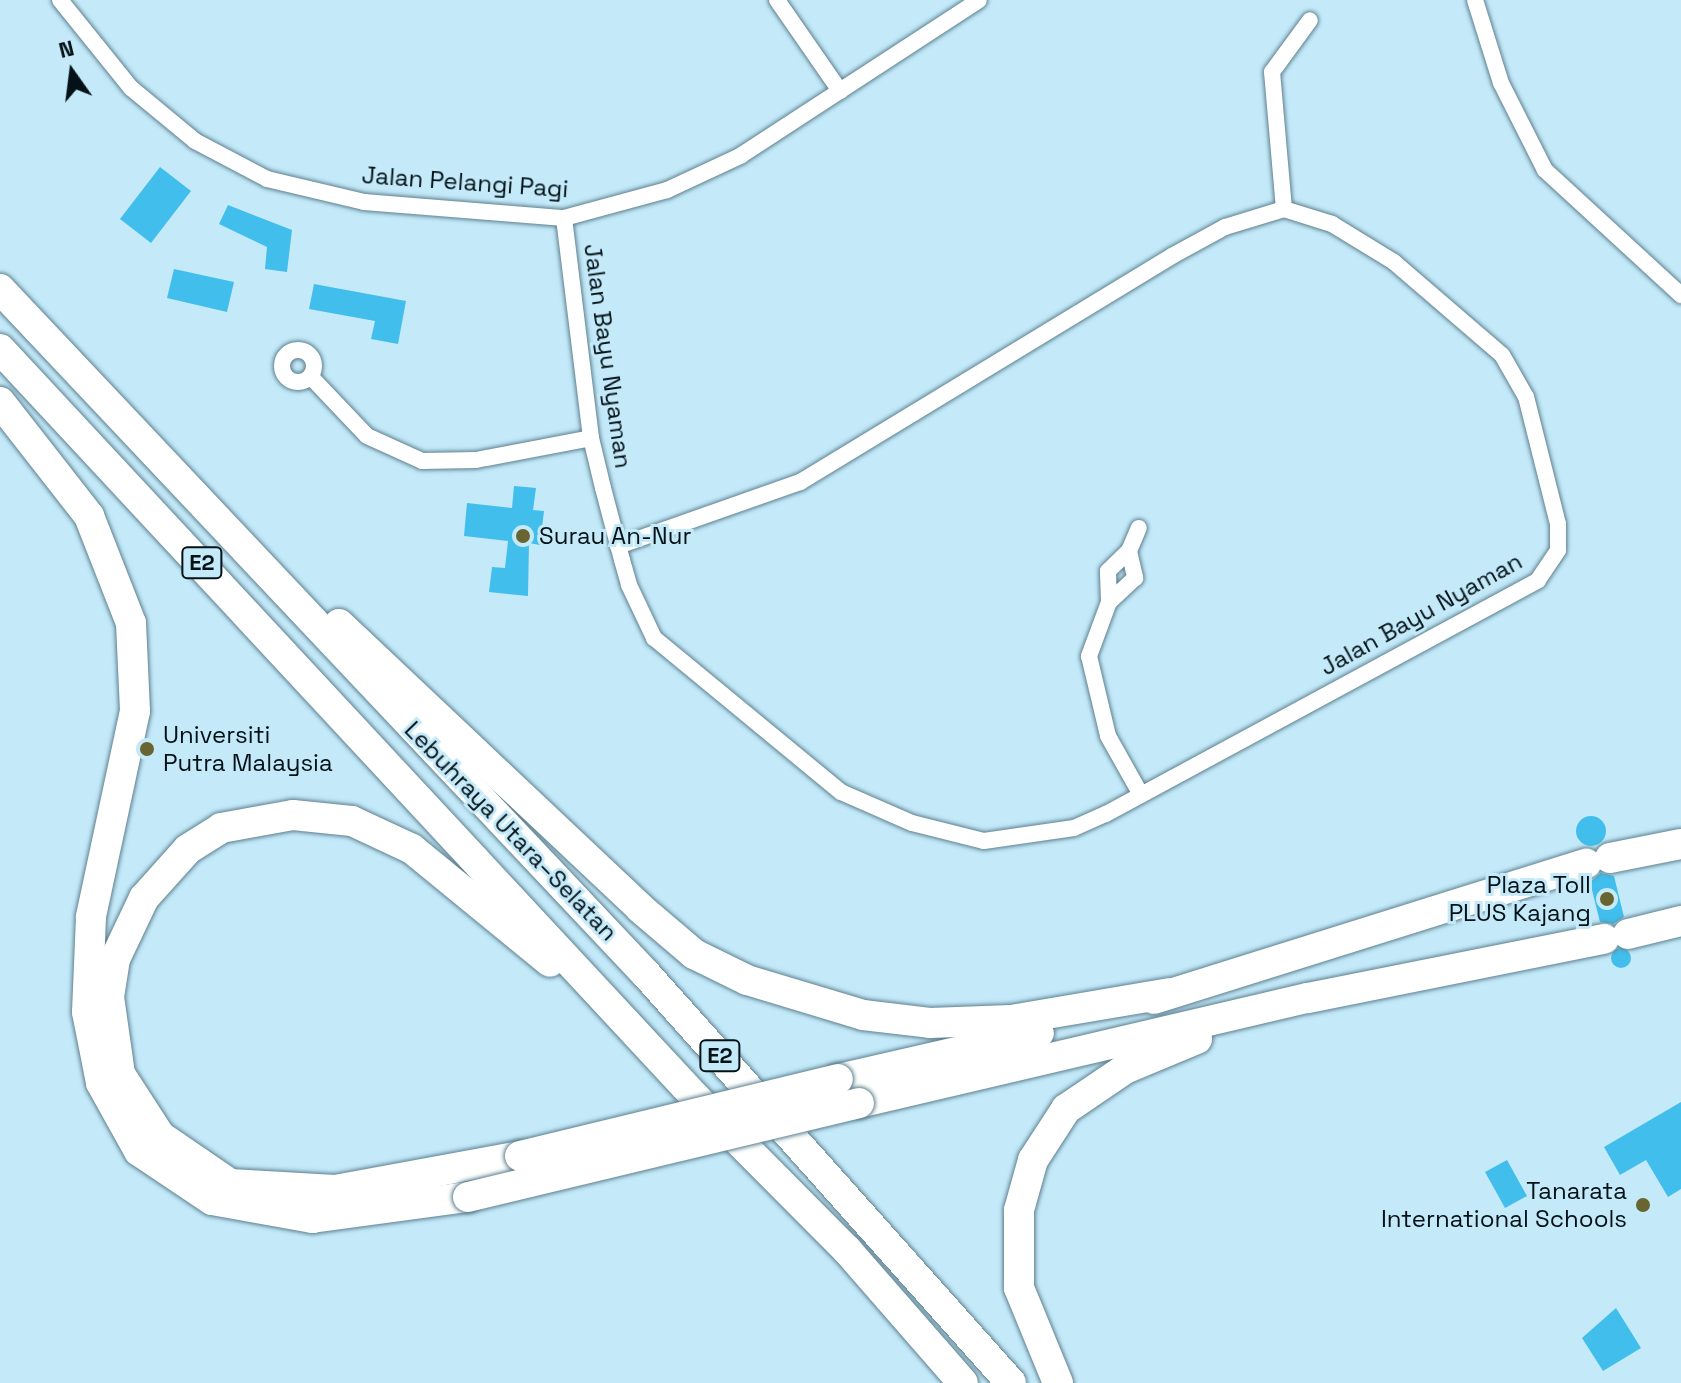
<!DOCTYPE html>
<html>
<head>
<meta charset="utf-8">
<style>
  body { margin:0 }
  #map { position:relative; width:1681px; height:1383px; overflow:hidden; background:#c4eafa; font-family:"Space Grotesk",sans-serif }
  div>[style] { position:absolute }
  .building>* { inset:0; background:#41beec }
  .round { border-radius:50% }
  .roads { filter:drop-shadow(0 0 2px #5e808f) drop-shadow(0 0 2px #5e808f) }
  .street>* { height:16px; margin:-8px; padding:0 8px; transform-origin:8px; border-radius:8px; background:#fff }
  .street>.ring { margin:-8px; padding:0; box-sizing:content-box; background:none; border:16px solid #fff; border-radius:50% }
  .highway>* { height:30px; margin:-15px; padding:0 15px; transform-origin:15px; border-radius:15px; background:#fff }
  .bridges { filter:drop-shadow(0 0 2px #5e808f) drop-shadow(0 0 2px #5e808f) }
  .highway-bridge>* { height:30px; margin:-15px; padding:0 15px; transform-origin:15px; border-radius:15px; background:#fff }
  .dots>* { width:22px; height:22px; translate:-50% -50%; box-sizing:border-box; border:4px solid #c4eafa; border-radius:50% }
  span { translate:-50% -50%; white-space:nowrap; text-align:center; line-height:1.15; -webkit-text-stroke:6px #c4eafa; paint-order:stroke }
  .shield-label span { padding:2px 6px; background:#c4eafa; border:2px solid; border-radius:6px; -webkit-text-stroke-width:0 }
  .shield-label { font-size:22px; color:#041116; font-weight:700 }
  .street-label { font-size:24px; color:#041116 }
  .poi-label { font-size:24px; color:#041116 }
  .left { translate:0 -50%; text-align:left }
  .right { translate:-100% -50%; text-align:right }
  .north { position:absolute; left:32px; top:32px; width:80px; height:80px; -webkit-text-stroke:6px #c4eafa; paint-order:stroke; rotate:346deg; font-size:22px; font-weight:700; line-height:32px; text-align:center; color:#041116 }
  .north::after { content:''; display:block; margin:auto; width:28px; height:36px; background:#041116; clip-path:polygon(50% 0,100% 100%,50% 72%,0 100%) }
</style>
</head>
<body>
<div id="map">
  <div class="building">
    <i style="clip-path:polygon(160px 167px,191px 191px,151px 243px,120px 219px)"></i>
    <i style="clip-path:polygon(228px 205px,292px 230px,287px 272px,265px 269px,267px 247px,219px 224px)"></i>
    <i style="clip-path:polygon(174px 269px,234px 282px,227px 312px,167px 298px)"></i>
    <i style="clip-path:polygon(314px 284px,406px 301px,398px 344px,371px 339px,375px 321px,309px 309px)"></i>
    <i style="clip-path:polygon(514px 486px,536px 488px,533px 510px,544px 511px,540px 545px,529px 543px,528px 596px,489px 592px,492px 567px,505px 568px,508px 541px,464px 536px,467px 503px,512px 508px)"></i>
    <i class="round" style="left:1576px;top:816px;width:30px;height:30px"></i>
    <i style="clip-path:polygon(1601px 873px,1614px 876px,1624px 917px,1613px 924px,1600px 922px,1590px 882px)"></i>
    <i class="round" style="left:1611px;top:948px;width:20px;height:20px"></i>
    <i style="clip-path:polygon(1681px 1102px,1681px 1189px,1668px 1197px,1646px 1160px,1620px 1175px,1604px 1147px)"></i>
    <i style="clip-path:polygon(1507px 1160px,1527px 1196px,1505px 1208px,1485px 1172px)"></i>
    <i style="clip-path:polygon(1616px 1308px,1641px 1348px,1603px 1371px,1582px 1338px)"></i>
  </div>
  <div class="roads">
    <div class="street">
      <i style="left:60px;top:0;width:113px;rotate:51.1deg"></i>
      <i style="left:131px;top:88px;width:83px;rotate:39.6deg"></i>
      <i style="left:195px;top:141px;width:81px;rotate:27.8deg"></i>
      <i style="left:267px;top:179px;width:100px;rotate:13.3deg"></i>
      <i style="left:364px;top:202px;width:201px;rotate:4.6deg"></i>
      <i style="left:564px;top:218px;width:107px;rotate:-15.2deg"></i>
      <i style="left:667px;top:190px;width:81px;rotate:-25deg"></i>
      <i style="left:740px;top:156px;width:285px;rotate:-33.1deg"></i>
      <i style="left:777px;top:0;width:111px;rotate:55.3deg"></i>
      <i style="left:1475px;top:0;width:87px;rotate:72.6deg"></i>
      <i style="left:1501px;top:83px;width:97px;rotate:63.2deg"></i>
      <i style="left:1545px;top:170px;width:185px;rotate:42.6deg"></i>
      <i style="left:1284px;top:209px;width:138px;rotate:-95deg"></i>
      <i style="left:1272px;top:72px;width:64px;rotate:-53.8deg"></i>
      <i style="left:564px;top:218px;width:222px;rotate:83deg"></i>
      <i style="left:591px;top:438px;width:51px;rotate:76.5deg"></i>
      <i style="left:603px;top:488px;width:74px;rotate:75.2deg"></i>
      <i style="left:622px;top:560px;width:26px;rotate:74deg"></i>
      <i style="left:629px;top:585px;width:59px;rotate:64.7deg"></i>
      <i style="left:654px;top:638px;width:242px;rotate:39.5deg"></i>
      <i style="left:841px;top:792px;width:77px;rotate:23.6deg"></i>
      <i style="left:912px;top:823px;width:74px;rotate:14deg"></i>
      <i style="left:984px;top:841px;width:91px;rotate:-8.2deg"></i>
      <i style="left:1074px;top:828px;width:35px;rotate:-24deg"></i>
      <i style="left:1106px;top:814px;width:491px;rotate:-28.4deg"></i>
      <i style="left:1538px;top:580px;width:36px;rotate:-56deg"></i>
      <i style="left:1558px;top:550px;width:26px;rotate:-90deg"></i>
      <i style="left:1558px;top:524px;width:131px;rotate:-104.1deg"></i>
      <i style="left:1526px;top:397px;width:48px;rotate:-119.7deg"></i>
      <i style="left:1502px;top:355px;width:143px;rotate:-139.3deg"></i>
      <i style="left:1394px;top:262px;width:73px;rotate:-148.5deg"></i>
      <i style="left:1332px;top:224px;width:50px;rotate:-162.6deg"></i>
      <i style="left:1284px;top:209px;width:62px;rotate:163deg"></i>
      <i style="left:1225px;top:227px;width:60px;rotate:151.3deg"></i>
      <i style="left:1172px;top:256px;width:435px;rotate:148.7deg"></i>
      <i style="left:800px;top:482px;width:193px;rotate:160.6deg"></i>
      <i class="ring" style="left:282px;top:350px;width:16px;height:16px"></i>
      <i style="left:311px;top:377px;width:81px;rotate:46.5deg"></i>
      <i style="left:367px;top:436px;width:60px;rotate:24.4deg"></i>
      <i style="left:422px;top:461px;width:54px;rotate:-1.1deg"></i>
      <i style="left:476px;top:460px;width:117px;rotate:-10.8deg"></i>
      <i style="left:1129px;top:551px;width:28px;rotate:77deg"></i>
      <i style="left:1135px;top:578px;width:35px;rotate:137deg"></i>
      <i style="left:1109px;top:602px;width:58px;rotate:110.3deg"></i>
      <i style="left:1089px;top:656px;width:82px;rotate:76.6deg"></i>
      <i style="left:1108px;top:736px;width:65px;rotate:60.7deg"></i>
      <i style="left:1109px;top:602px;width:31px;rotate:-92deg"></i>
      <i style="left:1108px;top:571px;width:29px;rotate:-44deg"></i>
      <i style="left:1129px;top:551px;width:25px;rotate:-67deg"></i>
    </div>
    <div class="highway">
      <i style="left:0;top:289px;width:942px;rotate:46.68deg"></i>
      <i style="left:646px;top:974px;width:548px;rotate:48.25deg"></i>
      <i style="left:0;top:349px;width:1022px;rotate:47.1deg"></i>
      <i style="left:696px;top:1098px;width:214px;rotate:45.2deg"></i>
      <i style="left:847px;top:1250px;width:176px;rotate:48.9deg"></i>
      <i style="left:0;top:402px;width:145px;rotate:52deg"></i>
      <i style="left:89px;top:516px;width:115px;rotate:68.6deg"></i>
      <i style="left:131px;top:623px;width:88px;rotate:87.4deg"></i>
      <i style="left:135px;top:711px;width:211px;rotate:102.1deg"></i>
      <i style="left:91px;top:917px;width:95px;rotate:92.4deg"></i>
      <i style="left:87px;top:1012px;width:72px;rotate:78.8deg"></i>
      <i style="left:101px;top:1083px;width:78px;rotate:60.8deg"></i>
      <i style="left:139px;top:1151px;width:88px;rotate:33.9deg"></i>
      <i style="left:212px;top:1200px;width:102px;rotate:10.2deg"></i>
      <i style="left:312px;top:1218px;width:157px;rotate:-7.7deg"></i>
      <i style="left:339px;top:624px;width:414px;rotate:43.3deg"></i>
      <i style="left:640px;top:908px;width:71px;rotate:40.4deg"></i>
      <i style="left:694px;top:954px;width:59px;rotate:26.1deg"></i>
      <i style="left:747px;top:980px;width:121px;rotate:16.8deg"></i>
      <i style="left:863px;top:1015px;width:67px;rotate:6.8deg"></i>
      <i style="left:930px;top:1023px;width:81px;rotate:-2.1deg"></i>
      <i style="left:1011px;top:1020px;width:161px;rotate:-9.6deg"></i>
      <i style="left:1610px;top:858px;width:72px;rotate:-11.2deg"></i>
      <i style="left:1628px;top:934px;width:55px;rotate:-13.8deg"></i>
      <i style="left:1154px;top:999px;width:453px;rotate:-17.4deg"></i>
      <i style="left:838px;top:1079px;width:206px;rotate:-12.9deg"></i>
      <i style="left:859px;top:1103px;width:461px;rotate:-13.2deg"></i>
      <i style="left:1308px;top:998px;width:302px;rotate:-11.3deg"></i>
      <i style="left:520px;top:1156px;width:188px;rotate:169.6deg"></i>
      <i style="left:335px;top:1190px;width:105px;rotate:-176.7deg"></i>
      <i style="left:230px;top:1184px;width:85px;rotate:-145.6deg"></i>
      <i style="left:160px;top:1136px;width:74px;rotate:-122.8deg"></i>
      <i style="left:120px;top:1074px;width:78px;rotate:-98.1deg"></i>
      <i style="left:109px;top:997px;width:38px;rotate:-81deg"></i>
      <i style="left:115px;top:959px;width:68px;rotate:-64.6deg"></i>
      <i style="left:144px;top:898px;width:66px;rotate:-48.1deg"></i>
      <i style="left:188px;top:849px;width:39px;rotate:-32deg"></i>
      <i style="left:221px;top:828px;width:73px;rotate:-10.2deg"></i>
      <i style="left:293px;top:815px;width:59px;rotate:5.8deg"></i>
      <i style="left:352px;top:821px;width:66px;rotate:25deg"></i>
      <i style="left:412px;top:849px;width:178px;rotate:39.3deg"></i>
      <i style="left:1058px;top:1383px;width:103px;rotate:-112.3deg"></i>
      <i style="left:1019px;top:1288px;width:78px;rotate:-90deg"></i>
      <i style="left:1019px;top:1210px;width:52px;rotate:-74.4deg"></i>
      <i style="left:1033px;top:1160px;width:61px;rotate:-57.1deg"></i>
      <i style="left:1066px;top:1109px;width:71px;rotate:-34.1deg"></i>
      <i style="left:1125px;top:1069px;width:78px;rotate:-22.6deg"></i>
    </div>
  </div>
  <div class="bridges">
    <div class="highway-bridge">
      <i style="left:520px;top:1156px;width:327px;rotate:-13.6deg"></i>
      <i style="left:468px;top:1197px;width:402px;rotate:-13.5deg"></i>
    </div>
  </div>
  <div class="dots">
    <i style="left:523px;top:536px;background:#696531"></i>
    <i style="left:147px;top:749px;background:#696531"></i>
    <i style="left:1607px;top:899px;background:#696531"></i>
    <i style="left:1643px;top:1205px;background:#696531"></i>
  </div>
  <div class="shield-label">
    <span style="left:202px;top:563px">E2</span>
    <span style="left:720px;top:1056px">E2</span>
  </div>
  <div class="street-label">
    <span style="left:465px;top:182px;rotate:4deg">Jalan Pelangi Pagi</span>
    <span style="left:608px;top:356px;rotate:82deg">Jalan Bayu Nyaman</span>
    <span style="left:1421px;top:614px;rotate:-29deg">Jalan Bayu Nyaman</span>
    <span style="left:511px;top:831px;rotate:46deg">Lebuhraya Utara–Selatan</span>
  </div>
  <div class="poi-label">
    <span class="left" style="left:539px;top:536px">Surau An-Nur</span>
    <span class="left" style="left:163px;top:749px">Universiti<br>Putra Malaysia</span>
    <span class="right" style="left:1591px;top:899px">Plaza Toll<br>PLUS Kajang</span>
    <span class="right" style="left:1627px;top:1205px">Tanarata<br>International Schools</span>
  </div>
  <div class="north">N</div>
</div>
</body>
</html>
